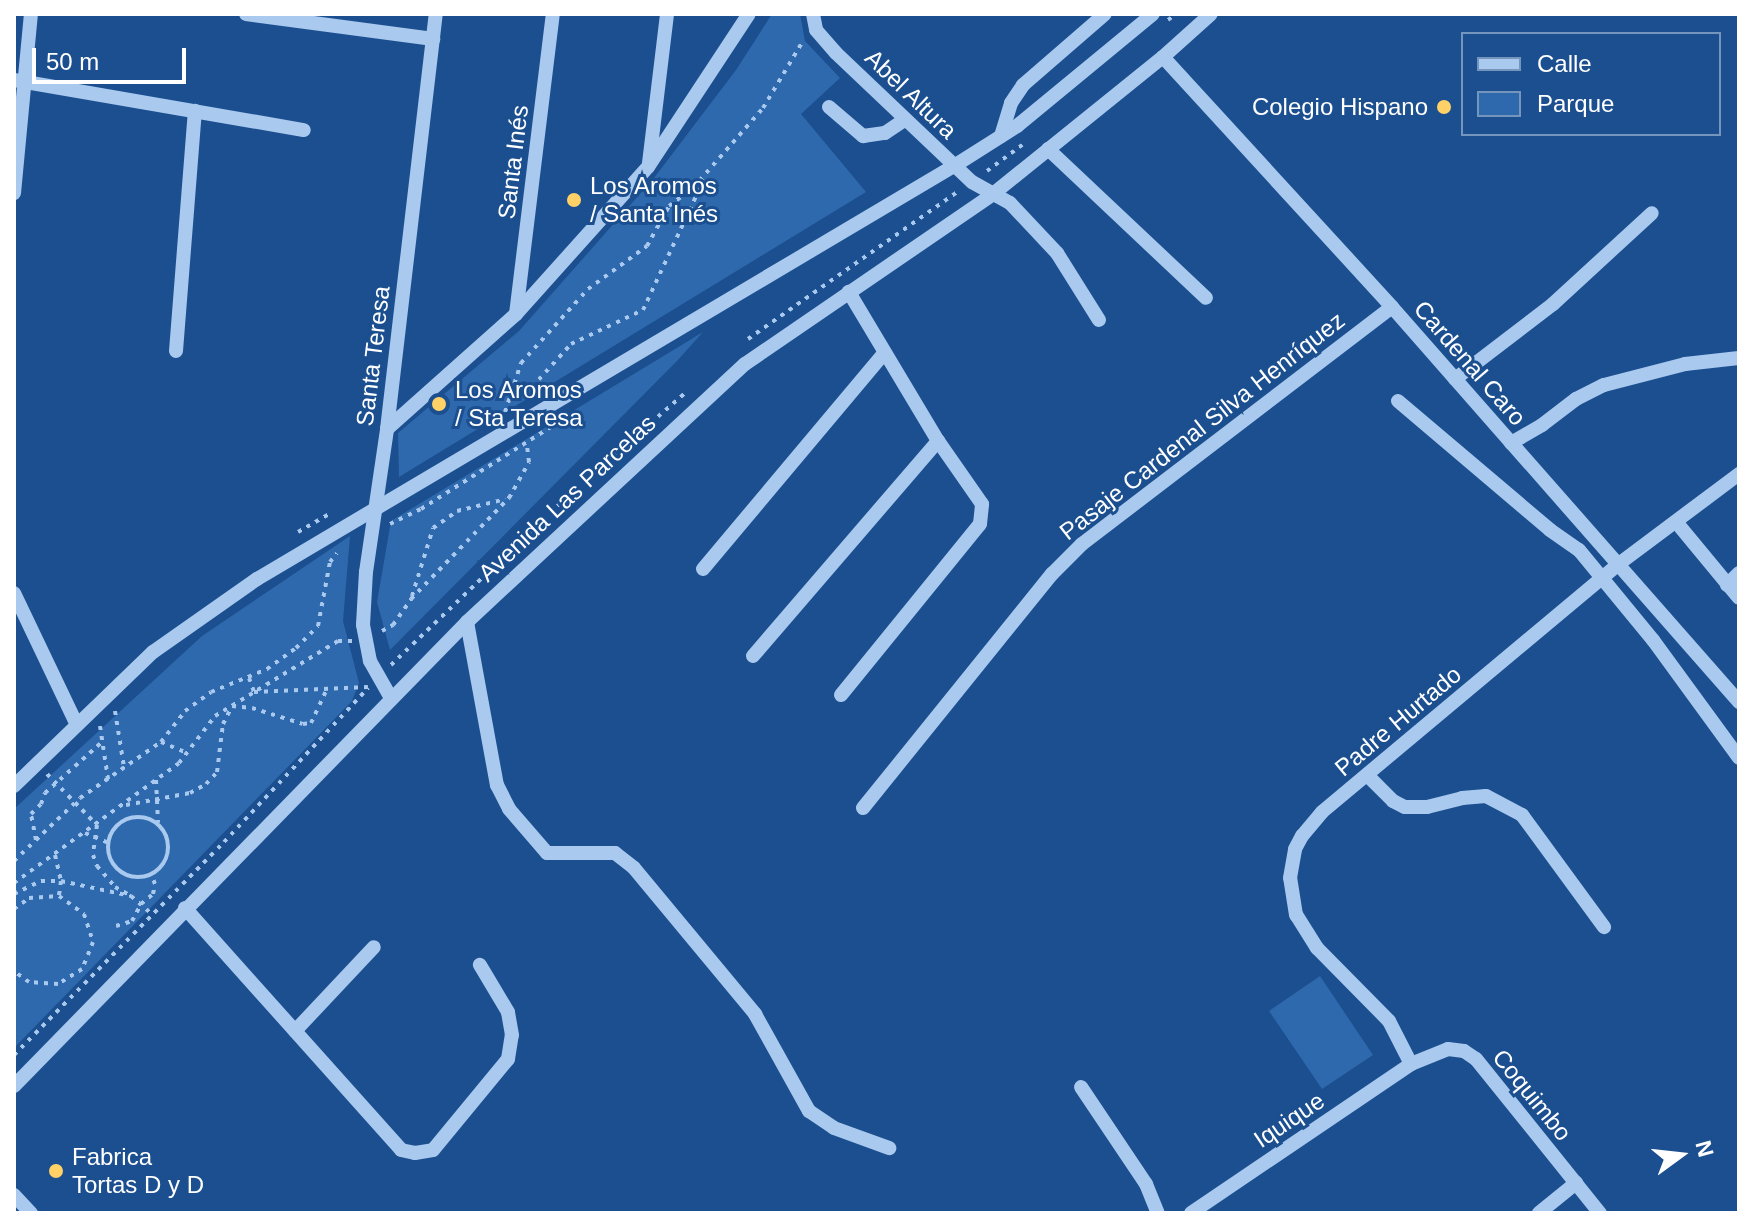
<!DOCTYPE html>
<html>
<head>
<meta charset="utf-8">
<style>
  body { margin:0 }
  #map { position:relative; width:1753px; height:1227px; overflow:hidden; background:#1b4f8f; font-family:Arial,sans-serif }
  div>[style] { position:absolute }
  .green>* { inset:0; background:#2e69ad }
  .path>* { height:4px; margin-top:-2px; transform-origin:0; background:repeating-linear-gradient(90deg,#a9c9ee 0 4px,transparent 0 10px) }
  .path>.ring { margin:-2px; padding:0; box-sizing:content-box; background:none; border:4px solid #a9c9ee; border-radius:50% }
  .minor>* { height:14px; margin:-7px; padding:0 7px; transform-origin:7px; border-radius:7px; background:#a9c9ee }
  .dots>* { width:22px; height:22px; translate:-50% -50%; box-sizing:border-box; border:4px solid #1b4f8f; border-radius:50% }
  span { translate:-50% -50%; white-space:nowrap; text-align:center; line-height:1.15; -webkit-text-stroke:6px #1b4f8f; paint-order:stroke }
  .street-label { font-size:24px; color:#fff }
  .poi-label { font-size:24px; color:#fff }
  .right { translate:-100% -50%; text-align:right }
  .left { translate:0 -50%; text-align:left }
  .frame { position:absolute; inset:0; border:16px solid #fff; pointer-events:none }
  .legend { position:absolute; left:1461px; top:32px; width:260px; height:104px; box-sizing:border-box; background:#1b4f8f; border:2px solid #7695bc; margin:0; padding:10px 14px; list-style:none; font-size:24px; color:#fff }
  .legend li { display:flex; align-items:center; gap:16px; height:40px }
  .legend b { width:40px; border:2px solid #7695bc }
  .north { position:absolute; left:1641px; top:1115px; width:80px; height:80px; -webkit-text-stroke:6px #1b4f8f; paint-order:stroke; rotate:75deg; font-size:22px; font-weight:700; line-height:32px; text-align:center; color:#fff }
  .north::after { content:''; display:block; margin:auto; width:28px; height:36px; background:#fff; clip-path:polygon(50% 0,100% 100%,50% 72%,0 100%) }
  .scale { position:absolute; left:32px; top:48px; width:154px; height:36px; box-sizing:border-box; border:4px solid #fff; border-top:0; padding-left:10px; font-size:24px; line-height:28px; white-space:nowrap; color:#fff; -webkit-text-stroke:6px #1b4f8f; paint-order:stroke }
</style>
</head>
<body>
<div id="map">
  <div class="green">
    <i style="clip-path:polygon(772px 14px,800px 14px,805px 41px,840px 78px,801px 114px,866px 192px,399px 477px,398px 433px,519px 331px,654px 178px,736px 70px)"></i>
    <i style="clip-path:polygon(703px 332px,677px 361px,390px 650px,377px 602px,391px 521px)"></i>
    <i style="clip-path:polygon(350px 536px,343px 621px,359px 683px,352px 701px,14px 1048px,14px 809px,202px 636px)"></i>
    <i style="clip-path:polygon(1320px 976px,1373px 1055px,1322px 1089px,1269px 1011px)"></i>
  </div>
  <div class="path">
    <i style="left:1168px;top:20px;width:10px;rotate:-37deg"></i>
    <i style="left:987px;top:171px;width:44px;rotate:-36.6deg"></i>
    <i style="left:748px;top:339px;width:259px;rotate:-35.1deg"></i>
    <i style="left:509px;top:393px;width:24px;rotate:-15deg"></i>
    <i style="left:532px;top:387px;width:58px;rotate:-47.8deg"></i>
    <i style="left:571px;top:344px;width:80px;rotate:-25.3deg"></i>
    <i style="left:643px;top:310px;width:147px;rotate:-65deg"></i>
    <i style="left:505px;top:412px;width:52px;rotate:-71.9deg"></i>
    <i style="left:521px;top:363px;width:100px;rotate:-47.8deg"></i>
    <i style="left:588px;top:289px;width:73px;rotate:-36.1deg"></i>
    <i style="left:647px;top:246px;width:46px;rotate:-61.2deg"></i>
    <i style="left:669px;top:206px;width:30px;rotate:-37deg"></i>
    <i style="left:693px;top:188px;width:106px;rotate:-48.8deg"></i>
    <i style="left:763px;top:108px;width:78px;rotate:-59.2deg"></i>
    <i style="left:390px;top:524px;width:34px;rotate:-26deg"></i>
    <i style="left:421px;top:509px;width:161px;rotate:-32.3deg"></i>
    <i style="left:298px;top:532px;width:39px;rotate:-30deg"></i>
    <i style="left:412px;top:596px;width:71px;rotate:-72.8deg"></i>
    <i style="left:433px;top:528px;width:29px;rotate:-35deg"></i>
    <i style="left:457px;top:511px;width:50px;rotate:-13.8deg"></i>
    <i style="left:382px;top:631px;width:13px;rotate:-29deg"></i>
    <i style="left:393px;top:625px;width:32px;rotate:-55deg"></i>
    <i style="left:411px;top:599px;width:141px;rotate:-45.9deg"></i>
    <i style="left:509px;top:498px;width:41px;rotate:-60.9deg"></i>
    <i style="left:529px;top:462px;width:17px;rotate:-97deg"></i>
    <i style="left:391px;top:665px;width:255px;rotate:-43.7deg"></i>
    <i style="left:575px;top:489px;width:145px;rotate:-41.1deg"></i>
    <i style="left:249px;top:678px;width:15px;rotate:70deg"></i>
    <i style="left:254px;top:692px;width:114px;rotate:-2.5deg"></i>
    <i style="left:115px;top:711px;width:57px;rotate:80.9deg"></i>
    <i style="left:100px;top:726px;width:54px;rotate:81.4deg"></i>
    <i style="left:161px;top:742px;width:28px;rotate:23deg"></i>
    <i style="left:47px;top:774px;width:71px;rotate:45.6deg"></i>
    <i style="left:97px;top:825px;width:30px;rotate:98deg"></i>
    <i style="left:93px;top:855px;width:12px;rotate:70deg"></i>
    <i style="left:97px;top:866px;width:28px;rotate:49deg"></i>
    <i style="left:115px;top:887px;width:18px;rotate:29deg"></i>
    <i style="left:156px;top:780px;width:43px;rotate:87.3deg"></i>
    <i style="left:126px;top:805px;width:65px;rotate:-10.6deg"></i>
    <i style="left:190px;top:793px;width:18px;rotate:-29deg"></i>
    <i style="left:206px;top:784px;width:16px;rotate:-47deg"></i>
    <i style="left:217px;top:772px;width:48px;rotate:-82.9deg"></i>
    <i style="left:223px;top:724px;width:20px;rotate:-63deg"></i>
    <i style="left:232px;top:706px;width:20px;rotate:6deg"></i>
    <i style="left:252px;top:708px;width:53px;rotate:17.4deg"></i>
    <i style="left:303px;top:724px;width:8px;rotate:-7deg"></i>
    <i style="left:311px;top:723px;width:38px;rotate:-65deg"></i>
    <i class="ring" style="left:108px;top:817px;width:56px;height:56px"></i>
    <i style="left:85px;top:833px;width:26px;rotate:23deg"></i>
    <i style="left:36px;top:840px;width:26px;rotate:-101deg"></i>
    <i style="left:31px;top:814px;width:14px;rotate:-45deg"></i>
    <i style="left:41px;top:804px;width:12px;rotate:-70deg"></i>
    <i style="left:45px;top:793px;width:76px;rotate:-41.8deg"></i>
    <i style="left:55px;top:855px;width:27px;rotate:77deg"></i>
    <i style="left:61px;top:881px;width:72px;rotate:12.1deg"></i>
    <i style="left:131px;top:896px;width:29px;rotate:41deg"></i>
    <i style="left:14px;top:861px;width:91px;rotate:-43.7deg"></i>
    <i style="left:80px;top:798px;width:98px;rotate:-34.7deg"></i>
    <i style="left:161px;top:742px;width:39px;rotate:-52deg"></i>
    <i style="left:185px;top:711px;width:32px;rotate:-36deg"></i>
    <i style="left:211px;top:692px;width:61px;rotate:-22.3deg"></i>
    <i style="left:267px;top:669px;width:36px;rotate:-36deg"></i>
    <i style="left:296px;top:648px;width:31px;rotate:-45deg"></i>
    <i style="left:318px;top:626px;width:65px;rotate:-79.4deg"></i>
    <i style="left:330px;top:562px;width:11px;rotate:-52deg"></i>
    <i style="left:14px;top:883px;width:204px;rotate:-36deg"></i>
    <i style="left:179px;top:763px;width:59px;rotate:-52.5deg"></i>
    <i style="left:215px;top:716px;width:144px;rotate:-31.4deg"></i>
    <i style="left:338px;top:641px;width:14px"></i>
    <i style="left:14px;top:894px;width:30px;rotate:-26deg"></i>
    <i style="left:41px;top:881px;width:20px"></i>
    <i style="left:61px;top:881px;width:15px;rotate:98deg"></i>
    <i style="left:14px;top:909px;width:19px;rotate:-36deg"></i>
    <i style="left:29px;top:898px;width:30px;rotate:-4deg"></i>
    <i style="left:59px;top:896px;width:31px;rotate:36deg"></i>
    <i style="left:84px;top:914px;width:29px;rotate:72deg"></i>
    <i style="left:93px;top:942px;width:29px;rotate:112deg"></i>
    <i style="left:82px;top:969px;width:28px;rotate:148deg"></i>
    <i style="left:58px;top:984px;width:29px;rotate:-176deg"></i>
    <i style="left:29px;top:982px;width:19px;rotate:-144deg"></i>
    <i style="left:116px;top:926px;width:17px;rotate:-17deg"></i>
    <i style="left:132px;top:921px;width:19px;rotate:-62deg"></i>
    <i style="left:141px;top:904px;width:16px;rotate:-40deg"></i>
    <i style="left:153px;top:894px;width:10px;rotate:-79deg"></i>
    <i style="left:155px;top:884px;width:11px;rotate:-112deg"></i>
    <i style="left:14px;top:1055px;width:299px;rotate:-45.4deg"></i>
    <i style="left:224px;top:842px;width:211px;rotate:-46.9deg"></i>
  </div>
  <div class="minor">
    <i style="left:246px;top:14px;width:189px;rotate:7.6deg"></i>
    <i style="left:813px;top:14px;width:16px;rotate:79deg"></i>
    <i style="left:816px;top:30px;width:30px;rotate:49deg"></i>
    <i style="left:836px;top:53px;width:187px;rotate:43.5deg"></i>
    <i style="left:972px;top:182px;width:43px;rotate:28.9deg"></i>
    <i style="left:1010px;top:203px;width:69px;rotate:46.8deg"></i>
    <i style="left:1057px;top:253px;width:79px;rotate:57.9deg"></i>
    <i style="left:1163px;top:57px;width:339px;rotate:47.5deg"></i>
    <i style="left:1392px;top:307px;width:526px;rotate:48.7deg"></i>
    <i style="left:14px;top:80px;width:294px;rotate:9.8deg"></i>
    <i style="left:829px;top:107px;width:45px;rotate:40.5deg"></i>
    <i style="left:863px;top:136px;width:22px;rotate:-8deg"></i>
    <i style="left:885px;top:133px;width:23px;rotate:-34deg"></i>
    <i style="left:1001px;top:136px;width:34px;rotate:-73deg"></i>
    <i style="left:1011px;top:103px;width:22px;rotate:-56deg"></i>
    <i style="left:1023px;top:85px;width:108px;rotate:-40.9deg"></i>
    <i style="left:1048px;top:149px;width:217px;rotate:43.3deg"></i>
    <i style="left:649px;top:163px;width:150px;rotate:-83.1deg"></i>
    <i style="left:14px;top:193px;width:180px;rotate:-84.6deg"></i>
    <i style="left:516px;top:314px;width:302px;rotate:-83deg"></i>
    <i style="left:176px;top:351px;width:241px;rotate:-85.5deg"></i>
    <i style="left:1455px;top:379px;width:123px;rotate:-37.4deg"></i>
    <i style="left:1553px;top:304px;width:134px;rotate:-42.6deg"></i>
    <i style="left:1398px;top:401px;width:199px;rotate:40.3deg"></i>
    <i style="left:1550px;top:530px;width:35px;rotate:35deg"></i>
    <i style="left:1579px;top:550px;width:117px;rotate:50.6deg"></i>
    <i style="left:1653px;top:640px;width:146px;rotate:53.9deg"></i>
    <i style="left:387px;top:429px;width:173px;rotate:-41.7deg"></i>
    <i style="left:516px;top:314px;width:198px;rotate:-48.1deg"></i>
    <i style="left:648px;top:167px;width:183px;rotate:-56.6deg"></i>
    <i style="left:1511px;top:443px;width:36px;rotate:-30deg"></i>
    <i style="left:1542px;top:425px;width:43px;rotate:-37.4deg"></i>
    <i style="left:1576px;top:399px;width:31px;rotate:-27deg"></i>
    <i style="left:1604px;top:385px;width:84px;rotate:-14.5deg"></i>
    <i style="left:1685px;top:364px;width:54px;rotate:-6.3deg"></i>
    <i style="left:1677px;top:523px;width:97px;rotate:50.4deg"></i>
    <i style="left:703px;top:569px;width:282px;rotate:-50deg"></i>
    <i style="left:1727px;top:585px;width:17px;rotate:-45deg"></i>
    <i style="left:14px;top:593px;width:146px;rotate:64.5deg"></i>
    <i style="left:467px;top:622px;width:166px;rotate:79.6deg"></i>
    <i style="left:497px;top:785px;width:27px;rotate:63deg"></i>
    <i style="left:509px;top:809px;width:58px;rotate:49.2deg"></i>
    <i style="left:547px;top:853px;width:68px"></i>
    <i style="left:615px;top:853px;width:24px;rotate:38deg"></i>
    <i style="left:634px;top:868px;width:190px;rotate:50.3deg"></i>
    <i style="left:755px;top:1014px;width:111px;rotate:60.9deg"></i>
    <i style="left:809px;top:1111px;width:30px;rotate:34deg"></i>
    <i style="left:834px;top:1128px;width:59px;rotate:20deg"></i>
    <i style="left:753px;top:656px;width:284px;rotate:-49.3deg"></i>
    <i style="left:841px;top:695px;width:220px;rotate:-50.9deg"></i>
    <i style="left:980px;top:524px;width:20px;rotate:-84deg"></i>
    <i style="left:982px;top:504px;width:77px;rotate:-124.9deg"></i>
    <i style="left:938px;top:441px;width:174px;rotate:-120.9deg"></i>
    <i style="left:391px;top:698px;width:43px;rotate:-119.6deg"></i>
    <i style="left:370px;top:661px;width:37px;rotate:-101deg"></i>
    <i style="left:363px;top:625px;width:53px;rotate:-86.8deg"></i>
    <i style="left:366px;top:572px;width:145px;rotate:-81.6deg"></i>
    <i style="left:387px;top:429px;width:418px;rotate:-83.3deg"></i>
    <i style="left:1367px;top:775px;width:37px;rotate:45deg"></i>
    <i style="left:1393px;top:801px;width:13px;rotate:27deg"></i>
    <i style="left:1405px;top:807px;width:22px"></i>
    <i style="left:1427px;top:807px;width:36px;rotate:-14deg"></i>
    <i style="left:1462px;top:798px;width:24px;rotate:-5deg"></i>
    <i style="left:1486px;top:796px;width:41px;rotate:27.8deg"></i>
    <i style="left:1522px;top:815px;width:139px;rotate:53.8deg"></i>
    <i style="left:14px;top:786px;width:193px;rotate:-44deg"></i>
    <i style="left:153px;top:652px;width:127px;rotate:-35.1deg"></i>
    <i style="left:257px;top:579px;width:810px;rotate:-30.65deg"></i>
    <i style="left:954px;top:166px;width:75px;rotate:-32.4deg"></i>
    <i style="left:1017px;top:126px;width:176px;rotate:-39.5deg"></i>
    <i style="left:863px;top:808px;width:301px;rotate:-51.1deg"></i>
    <i style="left:1052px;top:574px;width:42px;rotate:-45deg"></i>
    <i style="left:1082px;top:544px;width:390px;rotate:-37.4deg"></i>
    <i style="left:185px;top:908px;width:324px;rotate:48.2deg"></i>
    <i style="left:401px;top:1150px;width:14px;rotate:12deg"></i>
    <i style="left:415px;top:1153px;width:18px;rotate:-9deg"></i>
    <i style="left:433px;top:1150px;width:118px;rotate:-50.5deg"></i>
    <i style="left:508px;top:1059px;width:24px;rotate:-81deg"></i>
    <i style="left:512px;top:1035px;width:23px;rotate:-100deg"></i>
    <i style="left:508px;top:1012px;width:55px;rotate:-120.8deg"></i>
    <i style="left:295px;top:1031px;width:115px;rotate:-46.8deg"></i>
    <i style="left:1411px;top:1064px;width:48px;rotate:-117.1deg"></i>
    <i style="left:1389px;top:1021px;width:103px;rotate:-134.6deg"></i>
    <i style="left:1317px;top:948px;width:39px;rotate:-122deg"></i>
    <i style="left:1296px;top:915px;width:37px;rotate:-99deg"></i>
    <i style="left:1290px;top:878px;width:29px;rotate:-80deg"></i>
    <i style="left:1295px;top:849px;width:15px;rotate:-62deg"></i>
    <i style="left:1302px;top:836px;width:31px;rotate:-50deg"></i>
    <i style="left:1322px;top:812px;width:388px;rotate:-39.9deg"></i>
    <i style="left:1620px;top:563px;width:149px;rotate:-36.8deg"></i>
    <i style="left:14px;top:1086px;width:648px;rotate:-45.69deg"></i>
    <i style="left:467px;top:622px;width:379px;rotate:-42.9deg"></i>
    <i style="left:745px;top:364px;width:301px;rotate:-34.4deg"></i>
    <i style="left:993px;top:194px;width:218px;rotate:-38.9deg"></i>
    <i style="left:1163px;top:57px;width:64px;rotate:-41.9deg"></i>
    <i style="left:1081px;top:1087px;width:117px;rotate:56.2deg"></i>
    <i style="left:1146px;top:1184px;width:31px;rotate:68deg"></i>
    <i style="left:14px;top:1195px;width:25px;rotate:47deg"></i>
    <i style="left:1191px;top:1213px;width:266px;rotate:-34.1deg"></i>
    <i style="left:1411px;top:1064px;width:40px;rotate:-22deg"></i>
    <i style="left:1448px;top:1049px;width:16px;rotate:7deg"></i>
    <i style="left:1464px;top:1051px;width:14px;rotate:34deg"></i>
    <i style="left:1476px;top:1059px;width:198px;rotate:51.2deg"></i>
    <i style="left:1539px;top:1213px;width:48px;rotate:-39deg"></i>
  </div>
  <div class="dots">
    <i style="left:1444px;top:107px;background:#ffd166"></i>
    <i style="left:574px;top:200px;background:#ffd166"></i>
    <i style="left:439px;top:404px;background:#ffd166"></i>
    <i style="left:56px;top:1171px;background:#ffd166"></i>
  </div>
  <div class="street-label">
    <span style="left:911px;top:94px;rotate:44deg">Abel Altura</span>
    <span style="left:513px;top:162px;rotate:-83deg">Santa Inés</span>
    <span style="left:373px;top:356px;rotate:-83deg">Santa Teresa</span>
    <span style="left:1470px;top:363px;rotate:49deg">Cardenal Caro</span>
    <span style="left:1202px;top:426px;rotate:-38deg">Pasaje Cardenal Silva Henríquez</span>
    <span style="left:567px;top:498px;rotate:-43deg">Avenida Las Parcelas</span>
    <span style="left:1398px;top:721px;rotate:-40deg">Padre Hurtado</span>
    <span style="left:1532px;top:1095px;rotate:51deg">Coquimbo</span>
    <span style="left:1289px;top:1120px;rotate:-34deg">Iquique</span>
  </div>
  <div class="poi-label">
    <span class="right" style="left:1428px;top:107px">Colegio Hispano</span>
    <span class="left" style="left:590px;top:200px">Los Aromos<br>/ Santa Inés</span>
    <span class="left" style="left:455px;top:404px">Los Aromos<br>/ Sta Teresa</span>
    <span class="left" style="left:72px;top:1171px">Fabrica<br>Tortas D y D</span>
  </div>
  <div class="frame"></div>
  <ul class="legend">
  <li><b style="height:10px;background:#a9c9ee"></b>Calle</li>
  <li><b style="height:22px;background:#2e69ad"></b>Parque</li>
  </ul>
  <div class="north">N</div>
  <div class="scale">50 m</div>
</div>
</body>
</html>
